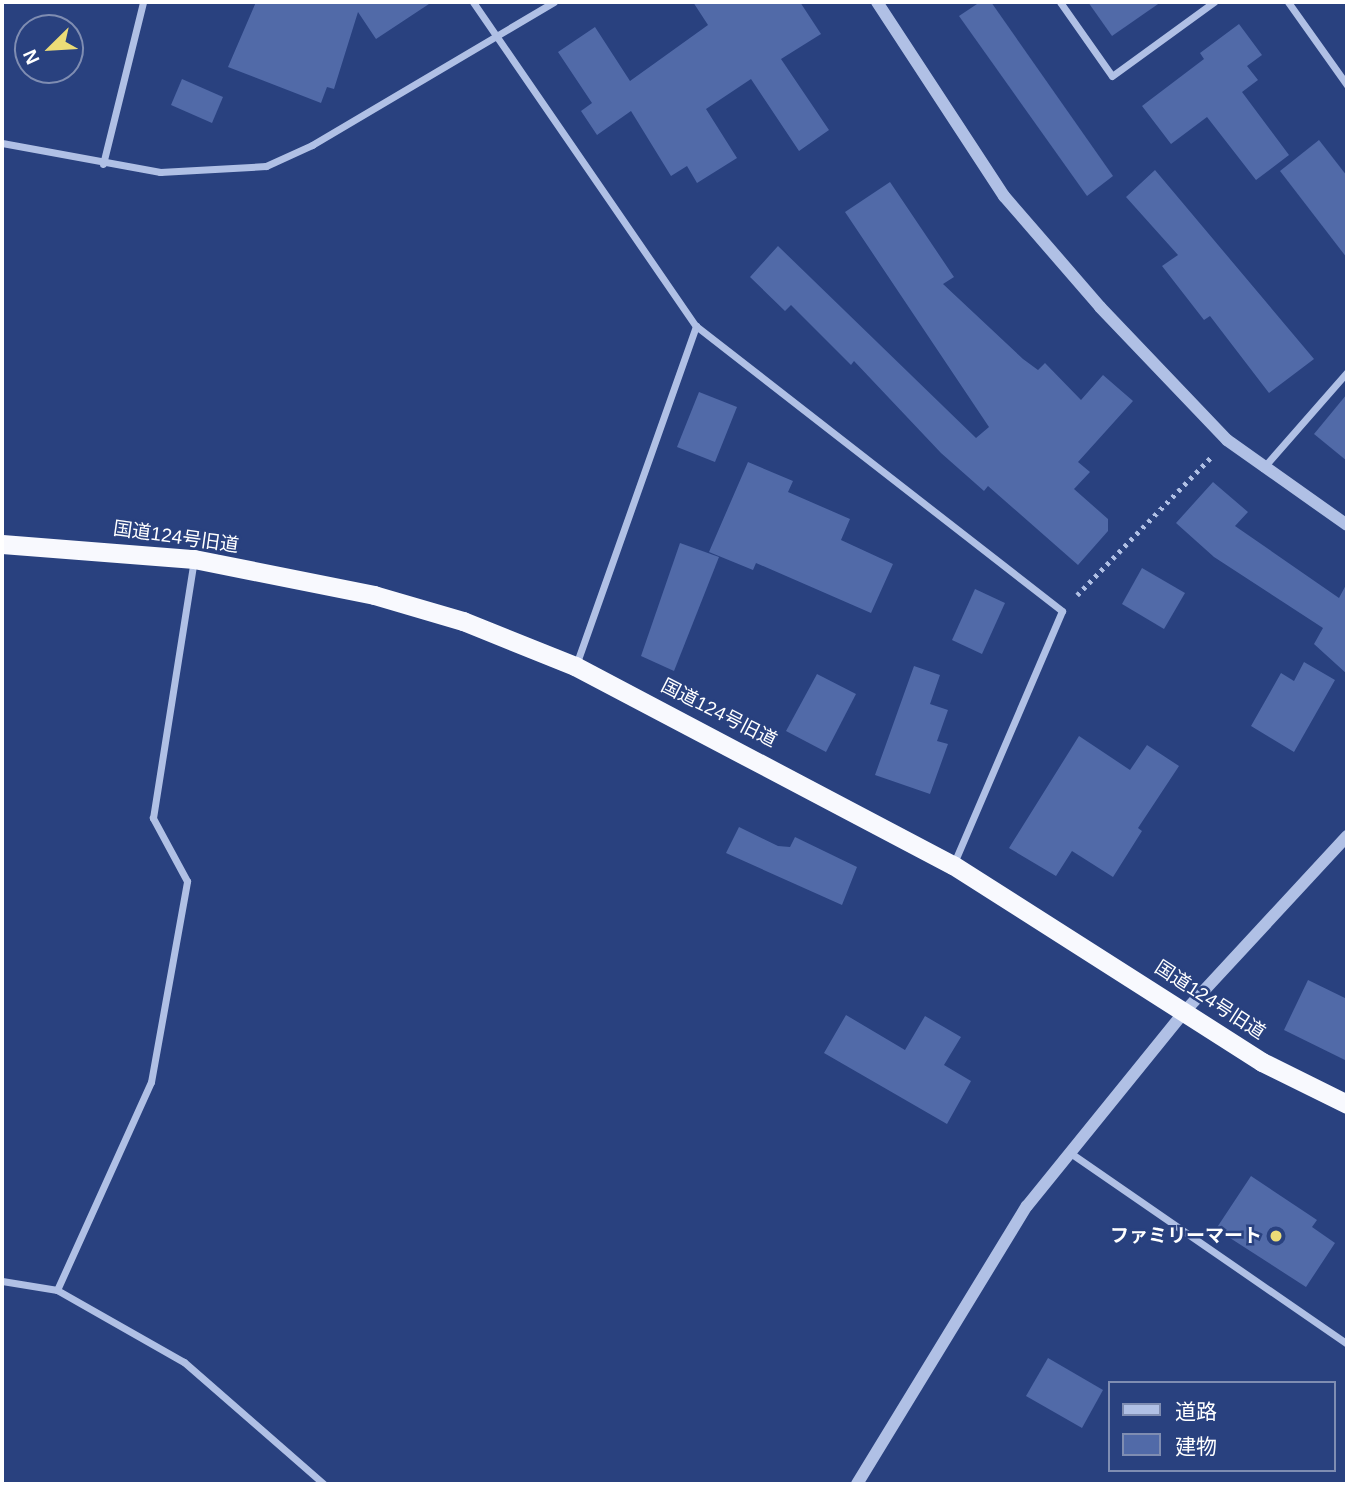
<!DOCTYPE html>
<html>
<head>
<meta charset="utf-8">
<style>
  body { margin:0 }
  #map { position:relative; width:1349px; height:1486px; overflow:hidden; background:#29417f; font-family:Arial,"Noto Sans JP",sans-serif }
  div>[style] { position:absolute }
  .building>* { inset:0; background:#516aa8 }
  .path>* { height:4.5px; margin-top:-2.25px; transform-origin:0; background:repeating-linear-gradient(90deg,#b0c0e5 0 3.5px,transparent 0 8.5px) }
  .minor>* { height:7px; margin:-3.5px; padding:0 3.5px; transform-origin:3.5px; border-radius:3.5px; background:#b0c0e5 }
  .tertiary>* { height:12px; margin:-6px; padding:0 6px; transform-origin:6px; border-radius:6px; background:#b0c0e5 }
  .trunk>* { height:19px; margin:-9.5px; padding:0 9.5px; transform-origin:9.5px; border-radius:9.5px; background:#f8f9fe }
  .dots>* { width:19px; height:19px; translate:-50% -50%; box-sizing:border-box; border:4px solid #29417f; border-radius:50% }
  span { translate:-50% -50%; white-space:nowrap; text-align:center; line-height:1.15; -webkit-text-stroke:5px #29417f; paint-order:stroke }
  .street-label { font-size:19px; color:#fff }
  .poi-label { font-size:19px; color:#fff; font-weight:700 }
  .right { translate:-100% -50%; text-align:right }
  .frame { position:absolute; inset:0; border:4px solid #fff; pointer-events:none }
  .legend { position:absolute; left:1108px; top:1381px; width:228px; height:91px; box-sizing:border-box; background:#29417f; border:2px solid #7f8db2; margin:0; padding:9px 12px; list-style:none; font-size:21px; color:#fff }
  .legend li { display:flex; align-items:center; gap:14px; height:35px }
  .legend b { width:35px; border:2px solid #7f8db2 }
  .north { position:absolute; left:14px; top:14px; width:70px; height:70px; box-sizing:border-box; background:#29417f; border:2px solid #7f8db2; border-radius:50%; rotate:246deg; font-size:19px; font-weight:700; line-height:28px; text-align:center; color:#fff }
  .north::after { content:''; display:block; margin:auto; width:24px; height:32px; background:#ecdc77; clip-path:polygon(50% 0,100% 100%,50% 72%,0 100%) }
</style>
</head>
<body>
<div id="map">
  <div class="building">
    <i style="clip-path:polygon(256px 2px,432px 2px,376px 39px,358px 12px,334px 89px,327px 87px,321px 103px,228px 67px)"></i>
    <i style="clip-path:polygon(693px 2px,800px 2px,821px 34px,781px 59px,829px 130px,799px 151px,751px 79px,706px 109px,737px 158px,697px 183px,687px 166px,671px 176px,631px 111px,597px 135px,581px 111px,592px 103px,558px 52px,595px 27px,630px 81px,708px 25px)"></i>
    <i style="clip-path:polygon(980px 2px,991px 2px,1113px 176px,1087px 196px,959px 16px)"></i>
    <i style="clip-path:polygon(1088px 2px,1161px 2px,1112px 36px)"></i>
    <i style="clip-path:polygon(1239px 24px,1262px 55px,1247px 66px,1258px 80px,1242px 92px,1289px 155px,1256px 180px,1207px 117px,1171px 144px,1142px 106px,1204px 59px,1200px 53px)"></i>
    <i style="clip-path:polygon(182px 79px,223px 97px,212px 123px,171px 105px)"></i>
    <i style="clip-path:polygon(1319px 140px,1347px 176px,1347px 258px,1280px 171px)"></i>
    <i style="clip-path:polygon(1155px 170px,1314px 359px,1269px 393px,1210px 316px,1204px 320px,1162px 266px,1178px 255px,1126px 197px)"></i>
    <i style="clip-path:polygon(890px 182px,954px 277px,943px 284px,1023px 359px,1038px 370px,1045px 363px,1081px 400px,1103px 375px,1133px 401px,1078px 462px,1090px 472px,1074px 489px,1108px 519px,1108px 531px,1078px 565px,988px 486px,984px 491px,941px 453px,854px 361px,851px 365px,791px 305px,785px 311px,750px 277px,778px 246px,976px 438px,989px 427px,845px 212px)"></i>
    <i style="clip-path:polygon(699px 392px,737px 407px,715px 462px,677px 447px)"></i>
    <i style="clip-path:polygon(1347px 394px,1347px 461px,1314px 434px)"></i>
    <i style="clip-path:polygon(748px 462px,793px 481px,788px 492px,850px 519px,841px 540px,893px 564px,871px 613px,756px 563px,753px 570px,709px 552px)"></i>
    <i style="clip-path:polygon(1213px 482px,1248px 512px,1235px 526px,1339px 598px,1347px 583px,1347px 674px,1314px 644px,1323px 628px,1214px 557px,1176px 523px)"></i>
    <i style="clip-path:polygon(680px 543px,719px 557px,674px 671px,641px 656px)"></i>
    <i style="clip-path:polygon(1142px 568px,1185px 593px,1164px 629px,1122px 604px)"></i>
    <i style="clip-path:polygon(975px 589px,1005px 603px,982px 654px,952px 640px)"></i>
    <i style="clip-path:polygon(1304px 662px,1335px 680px,1294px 752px,1251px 726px,1281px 673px,1294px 681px)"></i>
    <i style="clip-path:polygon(914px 666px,940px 675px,930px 704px,948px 710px,937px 741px,948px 744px,930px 794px,875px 775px)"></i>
    <i style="clip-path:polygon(817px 674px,856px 694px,826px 752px,786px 731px)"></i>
    <i style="clip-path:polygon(1079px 736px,1130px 770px,1147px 745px,1179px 766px,1138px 828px,1142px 831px,1113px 877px,1072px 851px,1056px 876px,1009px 848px)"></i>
    <i style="clip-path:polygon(739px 827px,778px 846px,790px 847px,795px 837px,857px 867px,842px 905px,726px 853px)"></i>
    <i style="clip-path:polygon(1308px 980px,1347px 999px,1347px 1061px,1284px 1030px)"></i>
    <i style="clip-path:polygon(846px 1015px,905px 1050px,925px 1016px,961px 1037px,944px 1065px,971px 1081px,947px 1124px,824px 1053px)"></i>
    <i style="clip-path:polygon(1251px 1176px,1317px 1220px,1312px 1227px,1335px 1243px,1306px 1287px,1216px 1229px)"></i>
    <i style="clip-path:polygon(1048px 1358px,1103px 1390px,1082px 1428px,1026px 1396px)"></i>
  </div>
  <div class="path">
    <i style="left:1077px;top:595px;width:191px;rotate:-45.8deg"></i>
  </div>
  <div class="minor">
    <i style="left:473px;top:2px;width:393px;rotate:55.5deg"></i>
    <i style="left:696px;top:326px;width:464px;rotate:37.9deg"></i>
    <i style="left:1062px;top:611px;width:276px;rotate:113.2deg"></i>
    <i style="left:1060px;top:2px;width:90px;rotate:54.9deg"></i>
    <i style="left:1112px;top:76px;width:126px;rotate:-36deg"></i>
    <i style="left:1288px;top:2px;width:102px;rotate:54.6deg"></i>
    <i style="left:2px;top:143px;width:161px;rotate:10.4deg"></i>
    <i style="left:160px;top:172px;width:106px;rotate:-3.2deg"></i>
    <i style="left:266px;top:166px;width:51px;rotate:-24.5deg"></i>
    <i style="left:312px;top:145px;width:281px;rotate:-30.6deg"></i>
    <i style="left:103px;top:164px;width:167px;rotate:-76.1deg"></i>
    <i style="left:1263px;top:468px;width:128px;rotate:-48.8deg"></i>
    <i style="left:576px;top:665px;width:360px;rotate:-70.5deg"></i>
    <i style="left:1069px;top:1152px;width:338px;rotate:34.6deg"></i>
    <i style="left:2px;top:1281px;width:56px;rotate:9.3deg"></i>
    <i style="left:57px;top:1290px;width:146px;rotate:29.6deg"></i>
    <i style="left:184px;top:1362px;width:186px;rotate:41.1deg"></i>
    <i style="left:57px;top:1290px;width:228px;rotate:-65.7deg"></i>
    <i style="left:151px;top:1082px;width:204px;rotate:-79.8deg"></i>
    <i style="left:187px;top:881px;width:72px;rotate:-118.4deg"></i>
    <i style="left:153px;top:818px;width:261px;rotate:-81deg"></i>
  </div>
  <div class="tertiary">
    <i style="left:877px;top:2px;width:232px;rotate:56.8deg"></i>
    <i style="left:1004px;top:196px;width:147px;rotate:49.1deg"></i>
    <i style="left:1100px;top:307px;width:184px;rotate:46.3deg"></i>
    <i style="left:1227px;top:440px;width:147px;rotate:35.3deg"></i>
    <i style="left:857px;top:1484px;width:326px;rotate:-58.6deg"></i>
    <i style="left:1027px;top:1206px;width:252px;rotate:-51deg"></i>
    <i style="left:1186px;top:1010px;width:237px;rotate:-47.2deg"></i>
  </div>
  <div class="trunk">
    <i style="left:2px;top:544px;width:193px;rotate:4.5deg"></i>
    <i style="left:194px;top:559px;width:184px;rotate:11.3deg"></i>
    <i style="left:374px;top:595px;width:93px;rotate:16.3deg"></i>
    <i style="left:463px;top:621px;width:121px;rotate:21.9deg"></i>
    <i style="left:575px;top:666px;width:427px;rotate:27.8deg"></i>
    <i style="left:953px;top:865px;width:366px;rotate:32.5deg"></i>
    <i style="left:1262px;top:1062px;width:95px;rotate:26.3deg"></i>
  </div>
  <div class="dots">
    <i style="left:1276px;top:1236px;background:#ecdc77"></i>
  </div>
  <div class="street-label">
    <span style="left:176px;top:537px;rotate:8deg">国道124号旧道</span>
    <span style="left:719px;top:713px;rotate:27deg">国道124号旧道</span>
    <span style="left:1210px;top:1000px;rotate:33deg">国道124号旧道</span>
  </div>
  <div class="poi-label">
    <span class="right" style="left:1262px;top:1236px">ファミリーマート</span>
  </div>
  <div class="frame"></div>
  <ul class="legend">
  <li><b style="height:9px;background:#b0c0e5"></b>道路</li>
  <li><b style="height:19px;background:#516aa8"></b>建物</li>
  </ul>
  <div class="north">N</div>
</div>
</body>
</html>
